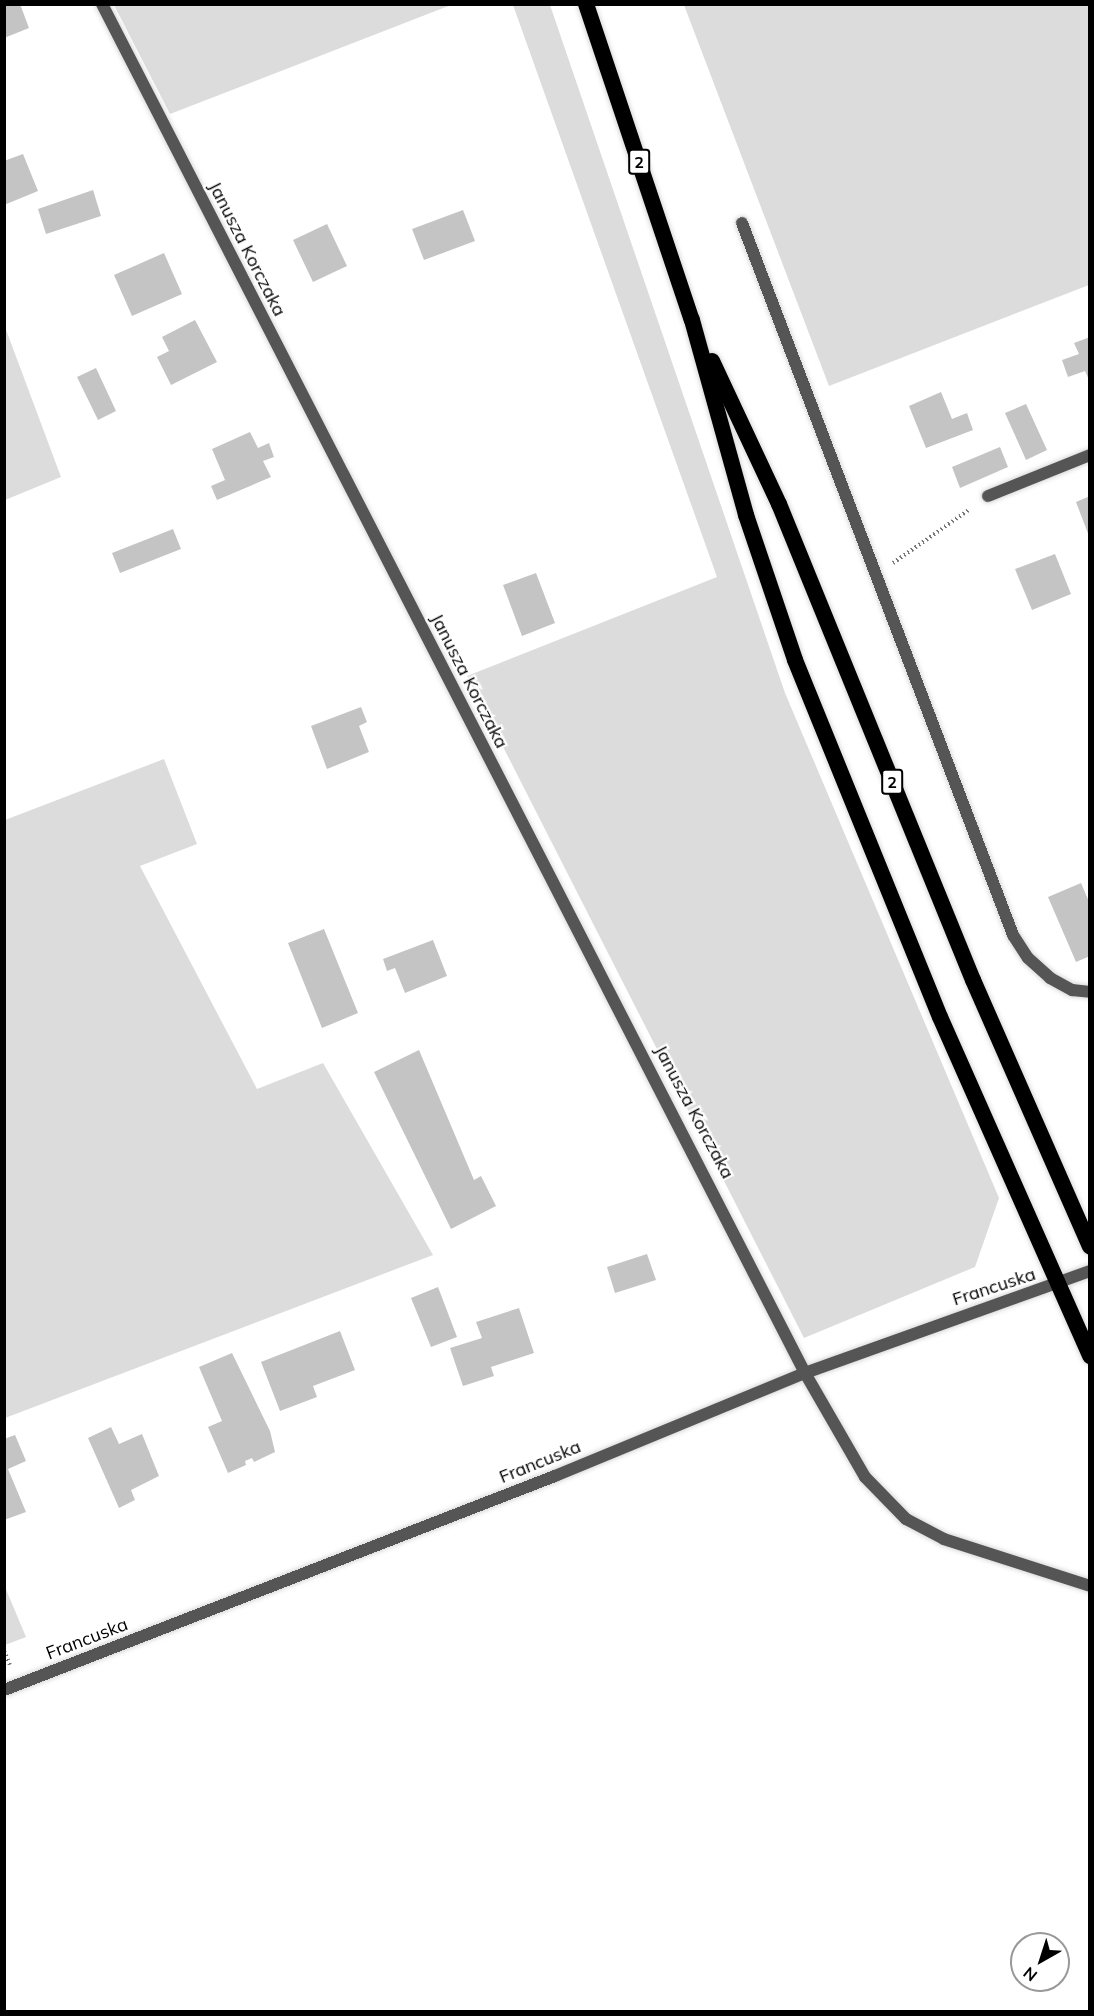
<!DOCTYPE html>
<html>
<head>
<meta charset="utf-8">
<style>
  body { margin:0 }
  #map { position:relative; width:1094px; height:2016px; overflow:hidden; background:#fff; font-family:Mulish,sans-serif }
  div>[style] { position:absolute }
  .green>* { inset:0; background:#dcdcdc }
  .building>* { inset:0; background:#c4c4c4 }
  .path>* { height:4px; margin-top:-2px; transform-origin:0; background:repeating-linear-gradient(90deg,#777 0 1.5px,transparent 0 4.5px) }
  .roads { filter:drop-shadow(0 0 2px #dbdbdb) drop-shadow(0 0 2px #dbdbdb) }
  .service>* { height:12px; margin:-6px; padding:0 6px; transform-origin:6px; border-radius:6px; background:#555 }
  .minor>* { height:12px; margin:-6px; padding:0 6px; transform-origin:6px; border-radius:6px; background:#555 }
  .tertiary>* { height:12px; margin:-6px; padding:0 6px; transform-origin:6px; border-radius:6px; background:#555 }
  .trunk>* { height:16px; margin:-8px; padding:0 8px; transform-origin:8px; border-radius:8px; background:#000 }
  span { translate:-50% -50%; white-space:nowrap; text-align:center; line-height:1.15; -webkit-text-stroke:4.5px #fff; paint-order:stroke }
  .shield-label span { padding:2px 4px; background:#fff; border:2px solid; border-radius:4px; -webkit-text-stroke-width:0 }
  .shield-label { font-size:16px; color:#000; font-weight:700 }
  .street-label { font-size:18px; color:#000 }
  .frame { position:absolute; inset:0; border:6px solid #000; pointer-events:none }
  .north { position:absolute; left:1010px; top:1932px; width:60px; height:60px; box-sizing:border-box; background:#fff; border:2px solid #999; border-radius:50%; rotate:219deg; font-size:16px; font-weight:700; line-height:24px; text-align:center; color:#000 }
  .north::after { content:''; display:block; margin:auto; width:21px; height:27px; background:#000; clip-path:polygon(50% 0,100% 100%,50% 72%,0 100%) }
</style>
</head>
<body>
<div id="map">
  <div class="green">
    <i style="clip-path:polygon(114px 5px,451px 5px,170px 114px)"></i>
    <i style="clip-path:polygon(513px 5px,550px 5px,785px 693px,999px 1198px,975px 1267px,804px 1338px,467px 676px,717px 577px)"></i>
    <i style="clip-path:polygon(684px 5px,1089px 5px,1089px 285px,829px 386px)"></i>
    <i style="clip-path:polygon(5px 327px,61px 477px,5px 500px,4px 500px)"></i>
    <i style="clip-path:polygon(164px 759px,197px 844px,140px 866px,257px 1089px,323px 1063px,433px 1255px,5px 1418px,5px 820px)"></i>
    <i style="clip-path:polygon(5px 1587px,26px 1637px,5px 1645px,4px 1645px)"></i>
  </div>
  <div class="building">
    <i style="clip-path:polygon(4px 4px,20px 4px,29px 28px,4px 38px)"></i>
    <i style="clip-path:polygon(23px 154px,38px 191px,4px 205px,4px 161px)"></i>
    <i style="clip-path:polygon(93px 190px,101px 216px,46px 234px,38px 209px)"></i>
    <i style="clip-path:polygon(463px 210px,475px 241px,424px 260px,412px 229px)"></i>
    <i style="clip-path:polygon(327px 224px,347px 266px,313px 282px,293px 240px)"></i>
    <i style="clip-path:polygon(164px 253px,182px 294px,132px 316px,114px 275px)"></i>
    <i style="clip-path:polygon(195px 320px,217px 362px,171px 385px,157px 357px,169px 351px,162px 337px)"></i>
    <i style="clip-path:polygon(1090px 337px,1090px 382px,1085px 371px,1068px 377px,1062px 360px,1079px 354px,1074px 343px)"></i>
    <i style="clip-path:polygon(96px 368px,116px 411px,98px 420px,77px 377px)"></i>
    <i style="clip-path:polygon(941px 392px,952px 419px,967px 413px,973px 430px,926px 448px,909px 406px)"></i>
    <i style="clip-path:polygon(1026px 404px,1047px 450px,1026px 460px,1005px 413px)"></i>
    <i style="clip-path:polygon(250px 432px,258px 448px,269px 443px,274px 457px,263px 461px,271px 477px,217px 500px,211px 486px,225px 480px,212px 449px)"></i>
    <i style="clip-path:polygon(1000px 447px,1008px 467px,960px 488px,952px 467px)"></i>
    <i style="clip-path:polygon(1090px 496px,1090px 536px,1089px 536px,1076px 502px)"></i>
    <i style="clip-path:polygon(173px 529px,181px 549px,120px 573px,112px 553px)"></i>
    <i style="clip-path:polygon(1055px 554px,1071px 594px,1032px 610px,1015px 569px)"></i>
    <i style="clip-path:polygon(536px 573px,555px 623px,522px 636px,503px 585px)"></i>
    <i style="clip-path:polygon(361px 707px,367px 722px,359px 726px,369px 752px,327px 769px,311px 726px)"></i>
    <i style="clip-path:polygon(1081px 883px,1090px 904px,1090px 956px,1076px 962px,1048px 897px)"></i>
    <i style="clip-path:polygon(324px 929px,358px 1013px,322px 1028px,288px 943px)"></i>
    <i style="clip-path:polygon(433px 940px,447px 976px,405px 993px,395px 968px,387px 971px,383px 959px)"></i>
    <i style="clip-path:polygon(419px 1050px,474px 1180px,481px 1176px,496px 1206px,451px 1229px,374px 1072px)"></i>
    <i style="clip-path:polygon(647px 1254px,656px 1280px,615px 1293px,607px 1267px)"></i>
    <i style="clip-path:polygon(438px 1287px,457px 1337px,431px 1347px,411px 1298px)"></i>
    <i style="clip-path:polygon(519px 1308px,534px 1353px,491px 1367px,494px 1376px,463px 1386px,450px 1348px,482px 1338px,476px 1322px)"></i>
    <i style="clip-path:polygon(340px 1331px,355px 1370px,313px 1386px,317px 1397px,280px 1411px,261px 1362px)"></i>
    <i style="clip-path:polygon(232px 1353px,270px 1431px,275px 1452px,254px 1462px,252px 1458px,245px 1461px,246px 1465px,228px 1473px,208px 1427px,222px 1421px,199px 1367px)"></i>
    <i style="clip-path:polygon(111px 1427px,119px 1444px,142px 1434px,159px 1476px,131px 1490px,135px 1500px,119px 1508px,88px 1438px)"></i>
    <i style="clip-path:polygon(15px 1435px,26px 1461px,8px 1469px,26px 1512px,4px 1520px,4px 1439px)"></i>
  </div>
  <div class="path">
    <i style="left:893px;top:563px;width:94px;rotate:-35deg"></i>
    <i style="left:4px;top:1651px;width:15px;rotate:67deg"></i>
  </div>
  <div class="roads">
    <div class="service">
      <i style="left:805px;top:1373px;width:120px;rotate:60deg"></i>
      <i style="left:865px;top:1477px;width:59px;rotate:45.7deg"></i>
      <i style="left:906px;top:1519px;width:43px;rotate:27.8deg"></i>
      <i style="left:944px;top:1539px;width:153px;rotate:17.8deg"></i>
    </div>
    <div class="minor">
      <i style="left:102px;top:4px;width:1539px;rotate:62.82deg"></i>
      <i style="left:742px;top:223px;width:762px;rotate:69.16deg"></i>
      <i style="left:1013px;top:935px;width:27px;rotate:57deg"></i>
      <i style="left:1028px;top:958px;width:30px;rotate:42deg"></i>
      <i style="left:1050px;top:978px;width:25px;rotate:29deg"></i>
      <i style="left:1072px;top:990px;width:18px;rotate:6deg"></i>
      <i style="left:988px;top:496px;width:110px;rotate:-21.9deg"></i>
    </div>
    <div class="tertiary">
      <i style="left:4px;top:1690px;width:591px;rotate:-21.23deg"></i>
      <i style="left:555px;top:1476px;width:270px;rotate:-22.4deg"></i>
      <i style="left:805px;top:1373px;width:303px;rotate:-19.7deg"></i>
    </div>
    <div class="trunk">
      <i style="left:586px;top:4px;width:333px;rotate:71.5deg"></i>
      <i style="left:692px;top:320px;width:202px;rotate:74.5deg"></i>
      <i style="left:746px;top:515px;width:153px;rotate:71.3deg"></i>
      <i style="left:795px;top:660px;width:385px;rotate:67.9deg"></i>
      <i style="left:940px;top:1017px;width:371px;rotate:66.1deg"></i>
      <i style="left:712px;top:361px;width:158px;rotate:64.9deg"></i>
      <i style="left:779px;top:504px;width:514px;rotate:67.83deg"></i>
      <i style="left:973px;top:980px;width:291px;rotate:66.3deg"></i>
    </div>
  </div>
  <div class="shield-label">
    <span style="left:639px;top:162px">2</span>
    <span style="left:892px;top:782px">2</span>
  </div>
  <div class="street-label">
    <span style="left:247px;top:249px;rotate:63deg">Janusza Korczaka</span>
    <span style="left:469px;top:681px;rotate:63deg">Janusza Korczaka</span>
    <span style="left:694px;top:1112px;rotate:62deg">Janusza Korczaka</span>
    <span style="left:994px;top:1287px;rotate:-18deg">Francuska</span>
    <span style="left:540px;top:1462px;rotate:-22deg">Francuska</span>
    <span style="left:87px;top:1639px;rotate:-21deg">Francuska</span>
  </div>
  <div class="frame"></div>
  <div class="north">N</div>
</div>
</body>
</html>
